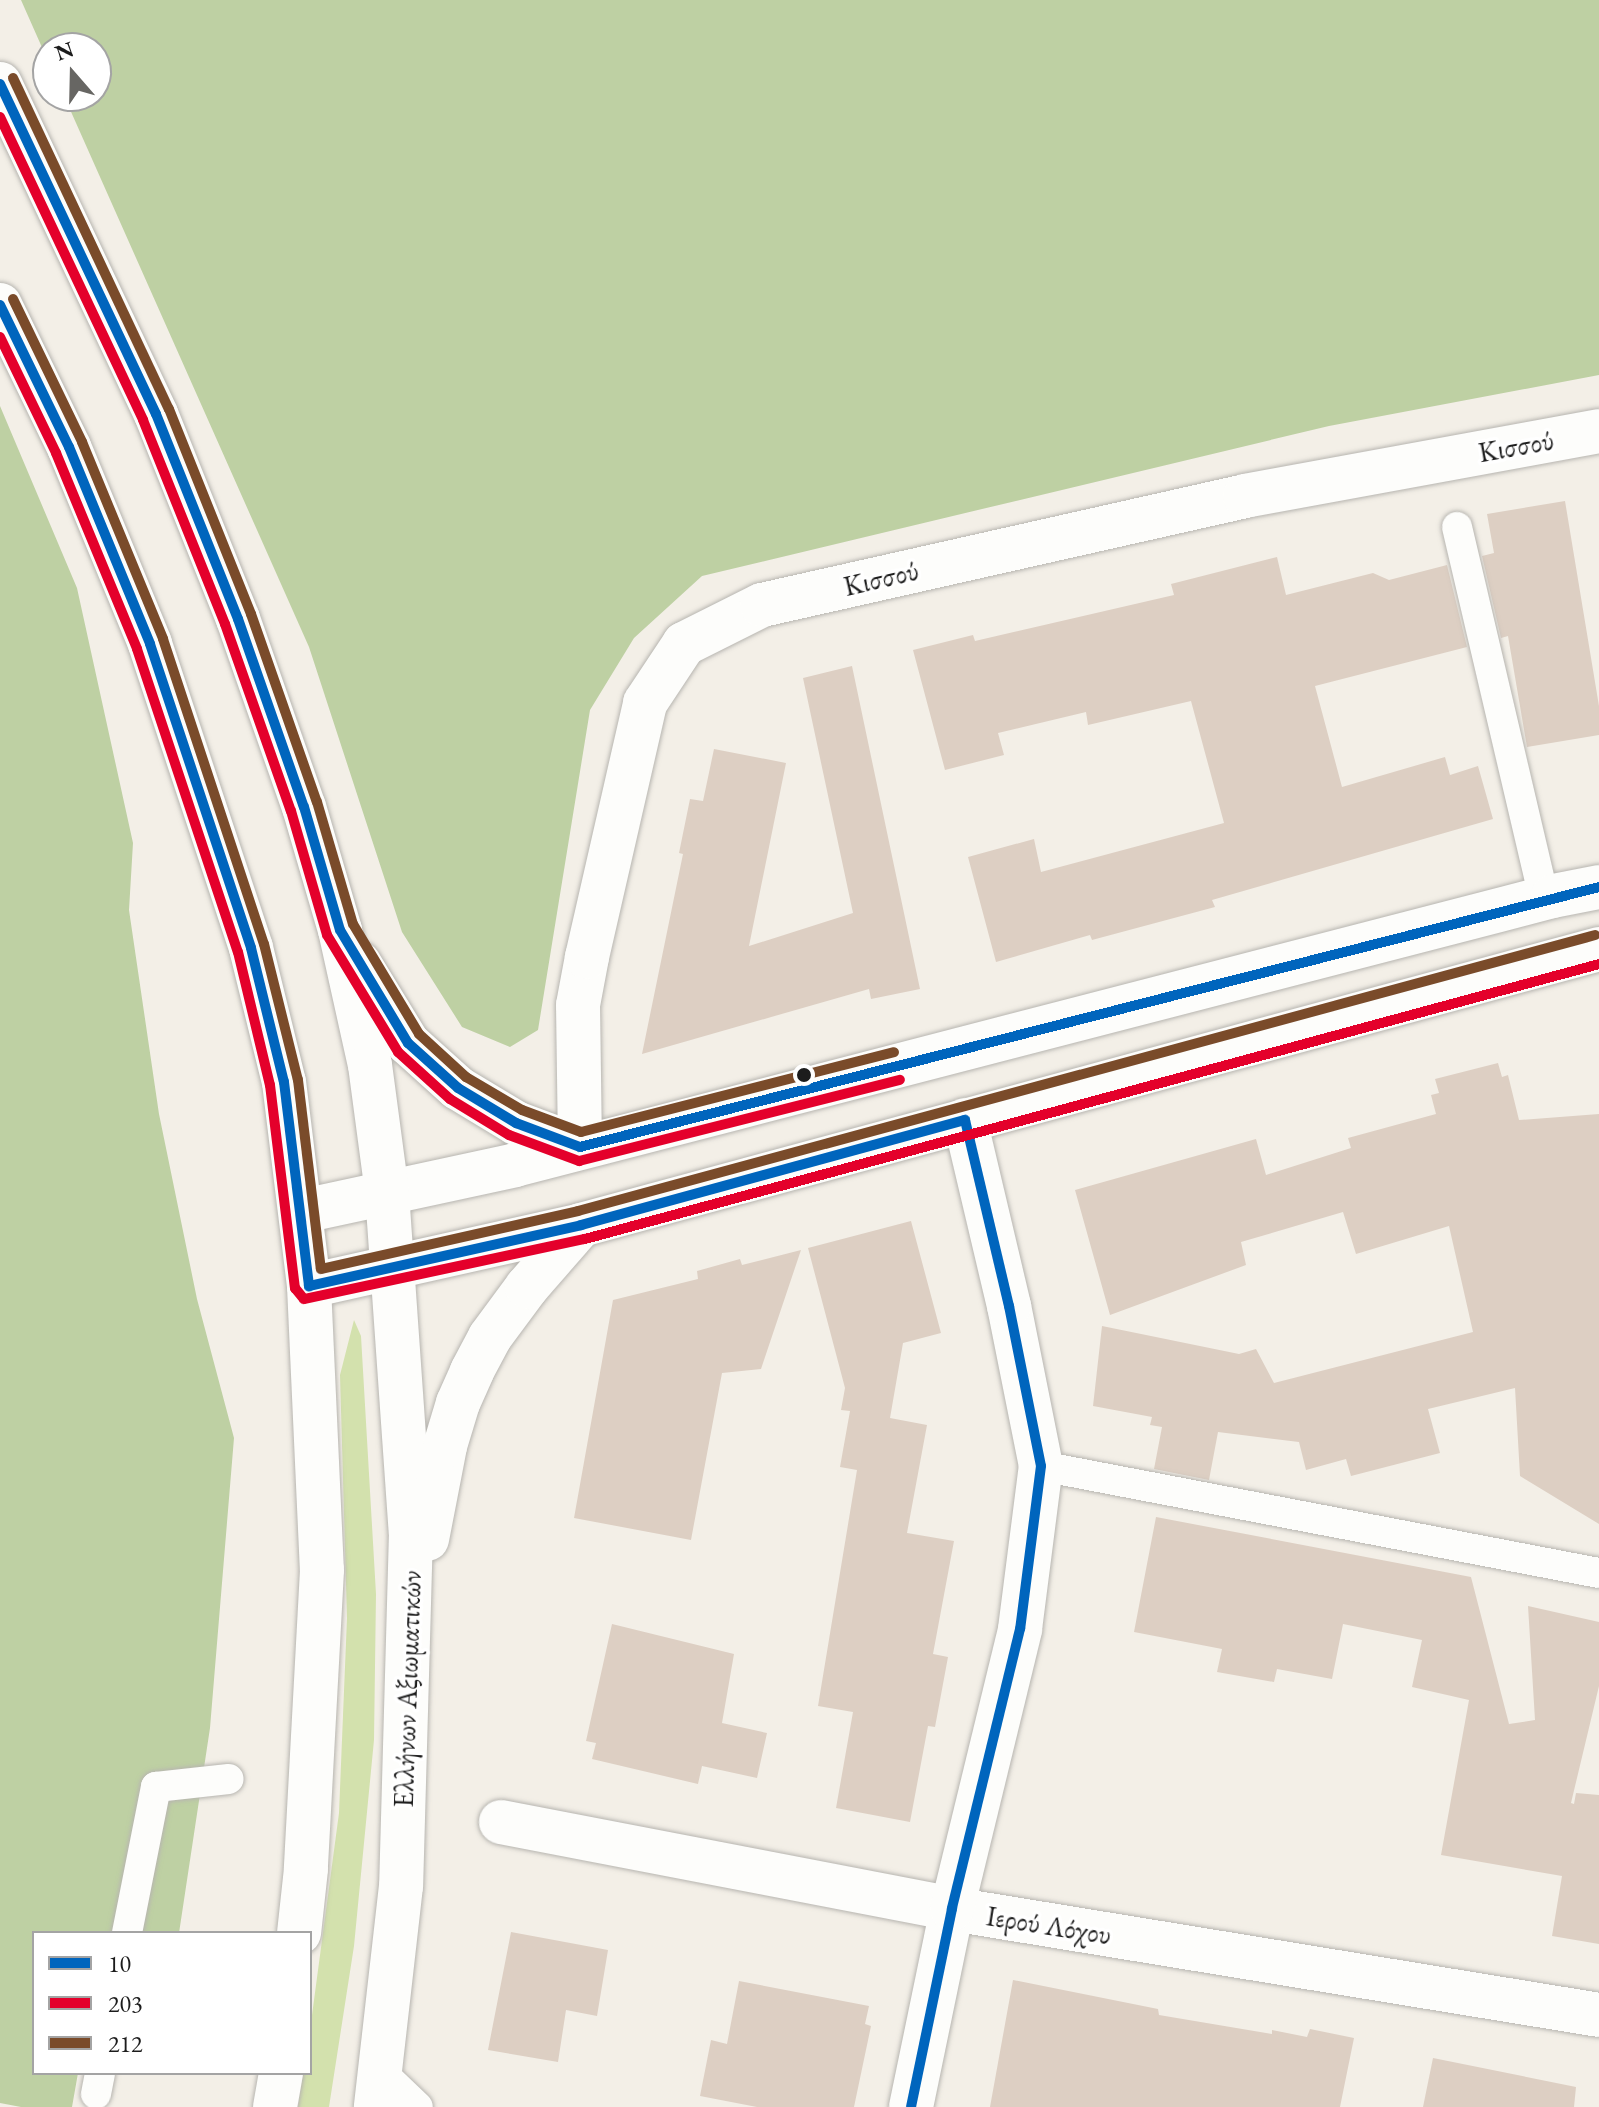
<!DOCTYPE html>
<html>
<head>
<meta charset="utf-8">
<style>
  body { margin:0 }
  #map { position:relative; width:1599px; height:2107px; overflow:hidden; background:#f3efe7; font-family:"EB Garamond",serif }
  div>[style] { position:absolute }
  .green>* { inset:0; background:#d3e1ad }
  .forest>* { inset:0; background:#bed0a3 }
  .building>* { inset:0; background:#ddcfc3 }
  .roads { filter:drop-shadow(0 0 2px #b7b5b0) drop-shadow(0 0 2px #b7b5b0) }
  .lane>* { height:30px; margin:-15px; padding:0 15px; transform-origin:15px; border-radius:15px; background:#fdfdfb }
  .street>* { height:44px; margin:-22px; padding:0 22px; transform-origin:22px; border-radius:22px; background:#fdfdfb }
  .secondary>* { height:44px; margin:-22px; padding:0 22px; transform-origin:22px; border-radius:22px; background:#fdfdfb }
  .primary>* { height:44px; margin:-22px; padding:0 22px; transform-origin:22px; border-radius:22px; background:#fdfdfb }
  .bus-1>* { height:10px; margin:-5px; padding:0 5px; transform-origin:5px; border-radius:5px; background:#0065bd }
  .bus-2>* { height:10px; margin:-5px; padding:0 5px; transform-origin:5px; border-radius:5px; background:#e4002b }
  .bus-3>* { height:10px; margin:-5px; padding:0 5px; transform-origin:5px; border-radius:5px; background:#7a4b2a }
  .dots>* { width:22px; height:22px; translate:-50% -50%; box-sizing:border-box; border:4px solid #fff; border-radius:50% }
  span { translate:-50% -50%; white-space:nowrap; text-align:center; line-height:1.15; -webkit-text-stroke:7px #fff; paint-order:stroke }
  .street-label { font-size:28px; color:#1c1c1c }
  .legend { position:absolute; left:32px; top:1931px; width:280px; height:144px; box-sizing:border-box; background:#fff; border:2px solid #a4a4a4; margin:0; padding:10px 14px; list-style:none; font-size:24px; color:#1c1c1c }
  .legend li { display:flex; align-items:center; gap:16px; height:40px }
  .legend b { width:40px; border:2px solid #a4a4a4 }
  .north { position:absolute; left:32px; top:32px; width:80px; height:80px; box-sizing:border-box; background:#fff; border:2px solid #a4a4a4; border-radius:50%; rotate:340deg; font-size:22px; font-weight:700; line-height:32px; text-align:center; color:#1c1c1c }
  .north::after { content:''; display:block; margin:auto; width:28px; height:36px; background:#676663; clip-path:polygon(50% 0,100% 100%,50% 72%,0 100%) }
</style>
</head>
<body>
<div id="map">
  <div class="green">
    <i style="clip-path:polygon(354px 1320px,361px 1336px,376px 1594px,374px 1740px,354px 1946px,329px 2107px,298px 2107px,303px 2073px,310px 2073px,310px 2030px,339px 1813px,347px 1618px,340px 1375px)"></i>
  </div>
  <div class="forest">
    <i style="clip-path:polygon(21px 0,1599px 0,1599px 375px,1329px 426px,702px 576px,634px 638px,590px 710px,538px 1030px,510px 1047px,462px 1027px,402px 932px,309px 647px,64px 96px,96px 96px,96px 48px,48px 48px,48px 61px)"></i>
    <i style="clip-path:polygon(0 406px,77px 588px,133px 843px,129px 910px,159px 1114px,197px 1299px,234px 1438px,210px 1728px,179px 1933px,34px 1933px,34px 2073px,78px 2073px,72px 2107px,21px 2107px,0 2103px)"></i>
  </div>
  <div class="building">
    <i style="clip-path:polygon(1565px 501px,1599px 706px,1599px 735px,1527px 747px,1508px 636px,1501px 638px,1482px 556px,1494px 553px,1487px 514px)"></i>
    <i style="clip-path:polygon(1277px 557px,1286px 595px,1373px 573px,1389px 580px,1447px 565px,1467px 647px,1315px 686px,1342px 787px,1445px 757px,1450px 775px,1478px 766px,1493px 819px,1212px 900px,1215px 907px,1092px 940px,1090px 935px,996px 962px,968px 857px,1034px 839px,1041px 872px,1224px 823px,1191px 701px,1088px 725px,1086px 712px,998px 733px,1004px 755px,945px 770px,913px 650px,973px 635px,975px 641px,1174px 595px,1171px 584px)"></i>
    <i style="clip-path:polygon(852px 666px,920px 989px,871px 999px,869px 989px,642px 1054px,683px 854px,679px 853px,690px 799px,703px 801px,714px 749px,786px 763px,749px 946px,853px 913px,803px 678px)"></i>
    <i style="clip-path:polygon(1498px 1063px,1502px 1077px,1508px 1075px,1519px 1120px,1599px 1114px,1599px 1524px,1520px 1476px,1515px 1388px,1428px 1409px,1440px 1453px,1351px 1476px,1346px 1459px,1306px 1470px,1299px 1442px,1218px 1432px,1209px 1480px,1154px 1469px,1162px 1427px,1150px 1425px,1152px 1417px,1093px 1406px,1102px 1326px,1239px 1354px,1256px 1349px,1274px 1383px,1473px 1332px,1449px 1226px,1356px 1254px,1343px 1212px,1241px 1242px,1246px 1265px,1110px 1315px,1075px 1190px,1256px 1139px,1266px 1175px,1351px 1148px,1348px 1138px,1436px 1114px,1431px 1095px,1439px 1093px,1435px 1079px)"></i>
    <i style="clip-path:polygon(911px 1221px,941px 1333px,903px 1343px,890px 1418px,927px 1425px,907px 1533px,954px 1541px,933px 1654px,948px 1657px,935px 1727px,928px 1726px,910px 1822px,836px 1808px,853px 1712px,818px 1706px,857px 1470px,840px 1467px,850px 1411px,841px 1410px,845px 1388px,808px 1248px)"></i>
    <i style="clip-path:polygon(801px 1250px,761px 1369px,722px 1373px,691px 1540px,574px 1518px,613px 1300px,698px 1279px,697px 1271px,740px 1259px,742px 1265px)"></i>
    <i style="clip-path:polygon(1156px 1517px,1471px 1577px,1509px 1724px,1535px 1720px,1528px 1606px,1599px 1622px,1599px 1686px,1571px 1803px,1574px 1804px,1576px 1793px,1599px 1795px,1599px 1944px,1552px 1936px,1562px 1876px,1441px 1855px,1469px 1700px,1412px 1687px,1422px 1640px,1343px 1624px,1332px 1679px,1277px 1669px,1274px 1682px,1217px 1672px,1222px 1649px,1134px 1632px)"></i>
    <i style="clip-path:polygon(612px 1624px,734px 1654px,722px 1723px,767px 1733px,757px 1778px,702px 1766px,698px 1784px,592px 1759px,596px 1743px,586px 1741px)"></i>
    <i style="clip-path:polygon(511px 1932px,608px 1950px,597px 2016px,566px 2010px,558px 2062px,488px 2050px)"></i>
    <i style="clip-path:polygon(1013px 1980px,1158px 2009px,1159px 2015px,1272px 2034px,1272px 2030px,1307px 2037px,1310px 2029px,1354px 2038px,1340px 2107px,990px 2107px)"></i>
    <i style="clip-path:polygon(739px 1981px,869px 2006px,865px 2024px,871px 2026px,854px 2107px,757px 2107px,700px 2096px,711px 2040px,727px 2044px)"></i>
    <i style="clip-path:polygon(1433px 2058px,1576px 2087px,1574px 2107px,1423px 2107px)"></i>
  </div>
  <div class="roads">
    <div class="lane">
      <i style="left:1457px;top:527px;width:382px;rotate:76.8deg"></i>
      <i style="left:1041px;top:1466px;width:568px;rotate:10.86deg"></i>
      <i style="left:127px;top:1933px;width:149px;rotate:-78.8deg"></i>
      <i style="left:156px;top:1787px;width:73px;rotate:-6.3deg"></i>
      <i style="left:380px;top:2071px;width:52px;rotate:43.5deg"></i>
      <i style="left:96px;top:2094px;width:21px;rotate:-79deg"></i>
    </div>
    <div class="street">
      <i style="left:580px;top:1147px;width:142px;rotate:-90.8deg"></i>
      <i style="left:578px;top:1005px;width:49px;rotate:-79.4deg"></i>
      <i style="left:587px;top:957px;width:261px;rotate:-77.1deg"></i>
      <i style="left:645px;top:703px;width:71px;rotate:-56.5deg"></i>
      <i style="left:684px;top:644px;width:87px;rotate:-26.6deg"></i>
      <i style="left:762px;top:605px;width:495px;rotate:-12.7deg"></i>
      <i style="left:1245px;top:496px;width:360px;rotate:-10.4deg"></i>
      <i style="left:501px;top:1822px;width:459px;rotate:10.9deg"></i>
      <i style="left:952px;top:1909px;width:656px;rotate:9.3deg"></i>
      <i style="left:911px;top:2107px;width:202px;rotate:-78.3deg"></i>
      <i style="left:952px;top:1909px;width:288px;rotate:-76.3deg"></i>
      <i style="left:1020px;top:1629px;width:164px;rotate:-82.7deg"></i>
      <i style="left:1041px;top:1466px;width:163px;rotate:-101.3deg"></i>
      <i style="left:1009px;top:1306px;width:191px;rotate:-103.3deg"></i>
    </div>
    <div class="secondary">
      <i style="left:303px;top:1211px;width:217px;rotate:-12.2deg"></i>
      <i style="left:515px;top:1165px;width:1072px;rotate:-14.53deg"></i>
      <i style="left:1553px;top:896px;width:47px;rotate:-11.1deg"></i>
      <i style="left:309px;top:1286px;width:279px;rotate:-12.6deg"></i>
      <i style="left:581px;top:1225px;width:1055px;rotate:-15.17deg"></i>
    </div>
    <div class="primary">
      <i style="left:0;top:84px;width:365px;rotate:64.7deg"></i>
      <i style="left:156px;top:414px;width:221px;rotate:68.2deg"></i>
      <i style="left:238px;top:619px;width:199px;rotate:70.7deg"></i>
      <i style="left:304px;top:807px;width:128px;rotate:73.7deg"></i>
      <i style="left:340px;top:930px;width:138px;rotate:77.5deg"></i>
      <i style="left:370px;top:1065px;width:129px;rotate:82.4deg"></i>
      <i style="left:387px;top:1193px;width:340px;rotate:86deg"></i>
      <i style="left:411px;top:1532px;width:354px;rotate:91.6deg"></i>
      <i style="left:401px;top:1886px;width:222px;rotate:96.5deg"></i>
      <i style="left:0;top:305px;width:158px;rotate:64.1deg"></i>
      <i style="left:69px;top:447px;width:213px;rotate:67.6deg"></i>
      <i style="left:150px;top:644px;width:320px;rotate:71.6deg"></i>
      <i style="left:251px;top:948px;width:138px;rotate:76.2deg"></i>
      <i style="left:284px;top:1082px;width:206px;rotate:83deg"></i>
      <i style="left:309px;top:1286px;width:284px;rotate:87.4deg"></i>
      <i style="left:322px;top:1570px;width:299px;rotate:93.1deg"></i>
      <i style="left:306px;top:1869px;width:64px;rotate:96.2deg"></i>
      <i style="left:359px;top:963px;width:94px;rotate:58.5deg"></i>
      <i style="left:408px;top:1043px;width:67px;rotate:42deg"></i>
      <i style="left:458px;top:1088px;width:68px;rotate:31.1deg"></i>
      <i style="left:516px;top:1123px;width:68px;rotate:20.6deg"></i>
      <i style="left:427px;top:1539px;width:95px;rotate:-79deg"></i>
      <i style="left:445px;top:1446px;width:45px;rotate:-73.2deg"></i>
      <i style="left:458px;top:1403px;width:35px;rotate:-66deg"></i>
      <i style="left:472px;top:1371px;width:38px;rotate:-62deg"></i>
      <i style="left:490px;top:1337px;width:62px;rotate:-53.5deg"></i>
      <i style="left:527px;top:1287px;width:82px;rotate:-48.9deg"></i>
      <i style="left:275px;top:2107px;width:35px;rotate:-80deg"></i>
    </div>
  </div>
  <div class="bus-1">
    <i style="left:0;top:84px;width:365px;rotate:64.7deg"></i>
    <i style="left:156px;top:414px;width:221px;rotate:68.2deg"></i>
    <i style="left:238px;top:619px;width:199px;rotate:70.7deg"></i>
    <i style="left:304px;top:807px;width:128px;rotate:73.7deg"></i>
    <i style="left:340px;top:930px;width:132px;rotate:59deg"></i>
    <i style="left:408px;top:1043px;width:67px;rotate:42deg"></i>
    <i style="left:458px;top:1088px;width:68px;rotate:31.1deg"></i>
    <i style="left:516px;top:1123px;width:68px;rotate:20.6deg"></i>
    <i style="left:580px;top:1147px;width:1052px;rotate:-14.31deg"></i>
    <i style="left:0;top:305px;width:158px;rotate:64.1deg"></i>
    <i style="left:69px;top:447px;width:213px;rotate:67.6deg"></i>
    <i style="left:150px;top:644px;width:320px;rotate:71.6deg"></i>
    <i style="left:251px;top:948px;width:138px;rotate:76.2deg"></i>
    <i style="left:284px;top:1082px;width:206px;rotate:83deg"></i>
    <i style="left:309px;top:1286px;width:279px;rotate:-12.6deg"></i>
    <i style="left:581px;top:1225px;width:398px;rotate:-15.3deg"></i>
    <i style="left:965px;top:1120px;width:191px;rotate:76.7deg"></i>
    <i style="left:1009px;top:1306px;width:163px;rotate:78.7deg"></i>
    <i style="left:1041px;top:1466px;width:164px;rotate:97.3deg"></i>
    <i style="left:1020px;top:1629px;width:288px;rotate:103.7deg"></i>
    <i style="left:952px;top:1909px;width:202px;rotate:101.7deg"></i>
  </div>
  <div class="bus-2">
    <i style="left:0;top:117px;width:335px;rotate:64.7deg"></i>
    <i style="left:143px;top:420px;width:220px;rotate:68.1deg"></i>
    <i style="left:225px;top:624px;width:198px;rotate:70.6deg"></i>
    <i style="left:291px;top:811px;width:129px;rotate:73.8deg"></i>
    <i style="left:327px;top:935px;width:137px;rotate:58.7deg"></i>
    <i style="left:398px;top:1052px;width:70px;rotate:42.1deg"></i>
    <i style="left:450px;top:1099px;width:69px;rotate:31.4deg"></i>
    <i style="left:509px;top:1135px;width:75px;rotate:20.4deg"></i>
    <i style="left:579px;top:1161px;width:331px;rotate:-14.2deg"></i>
    <i style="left:0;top:337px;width:129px;rotate:64.2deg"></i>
    <i style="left:56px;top:453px;width:212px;rotate:67.5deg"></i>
    <i style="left:137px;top:649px;width:319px;rotate:71.6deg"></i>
    <i style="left:238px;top:952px;width:137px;rotate:76.5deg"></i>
    <i style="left:270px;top:1085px;width:205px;rotate:83deg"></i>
    <i style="left:295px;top:1288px;width:14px;rotate:51deg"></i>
    <i style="left:304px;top:1299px;width:287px;rotate:-12.1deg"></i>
    <i style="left:585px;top:1239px;width:1051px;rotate:-15.17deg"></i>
  </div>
  <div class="bus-3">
    <i style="left:13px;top:78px;width:366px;rotate:64.8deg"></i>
    <i style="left:169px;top:409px;width:221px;rotate:68.2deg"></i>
    <i style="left:251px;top:614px;width:199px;rotate:70.7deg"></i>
    <i style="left:317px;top:802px;width:127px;rotate:73.6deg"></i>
    <i style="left:353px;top:924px;width:128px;rotate:59deg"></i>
    <i style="left:419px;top:1034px;width:64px;rotate:42.5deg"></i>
    <i style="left:466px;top:1077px;width:65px;rotate:30.5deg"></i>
    <i style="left:522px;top:1110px;width:63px;rotate:20.4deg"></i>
    <i style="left:581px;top:1132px;width:323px;rotate:-14.3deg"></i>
    <i style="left:13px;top:299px;width:159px;rotate:64.2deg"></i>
    <i style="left:82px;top:442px;width:213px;rotate:67.6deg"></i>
    <i style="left:163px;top:639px;width:321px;rotate:71.7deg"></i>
    <i style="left:264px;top:944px;width:140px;rotate:76deg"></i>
    <i style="left:298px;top:1080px;width:190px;rotate:83.1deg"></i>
    <i style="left:321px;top:1269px;width:263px;rotate:-12.7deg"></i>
    <i style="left:578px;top:1211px;width:1054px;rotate:-15.18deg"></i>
  </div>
  <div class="dots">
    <i style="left:804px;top:1075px;background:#1c1c1c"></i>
  </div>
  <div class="street-label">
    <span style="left:1516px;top:446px;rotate:-10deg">Κισσού</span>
    <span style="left:881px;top:578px;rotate:-13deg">Κισσού</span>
    <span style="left:407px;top:1689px;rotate:-88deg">Ελλήνων Αξιωματικών</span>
    <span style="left:1049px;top:1925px;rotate:9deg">Ιερού Λόχου</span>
  </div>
  <ul class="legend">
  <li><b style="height:10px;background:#0065bd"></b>10</li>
  <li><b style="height:10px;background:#e4002b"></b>203</li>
  <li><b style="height:10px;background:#7a4b2a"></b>212</li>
  </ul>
  <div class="north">N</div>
</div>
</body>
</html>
